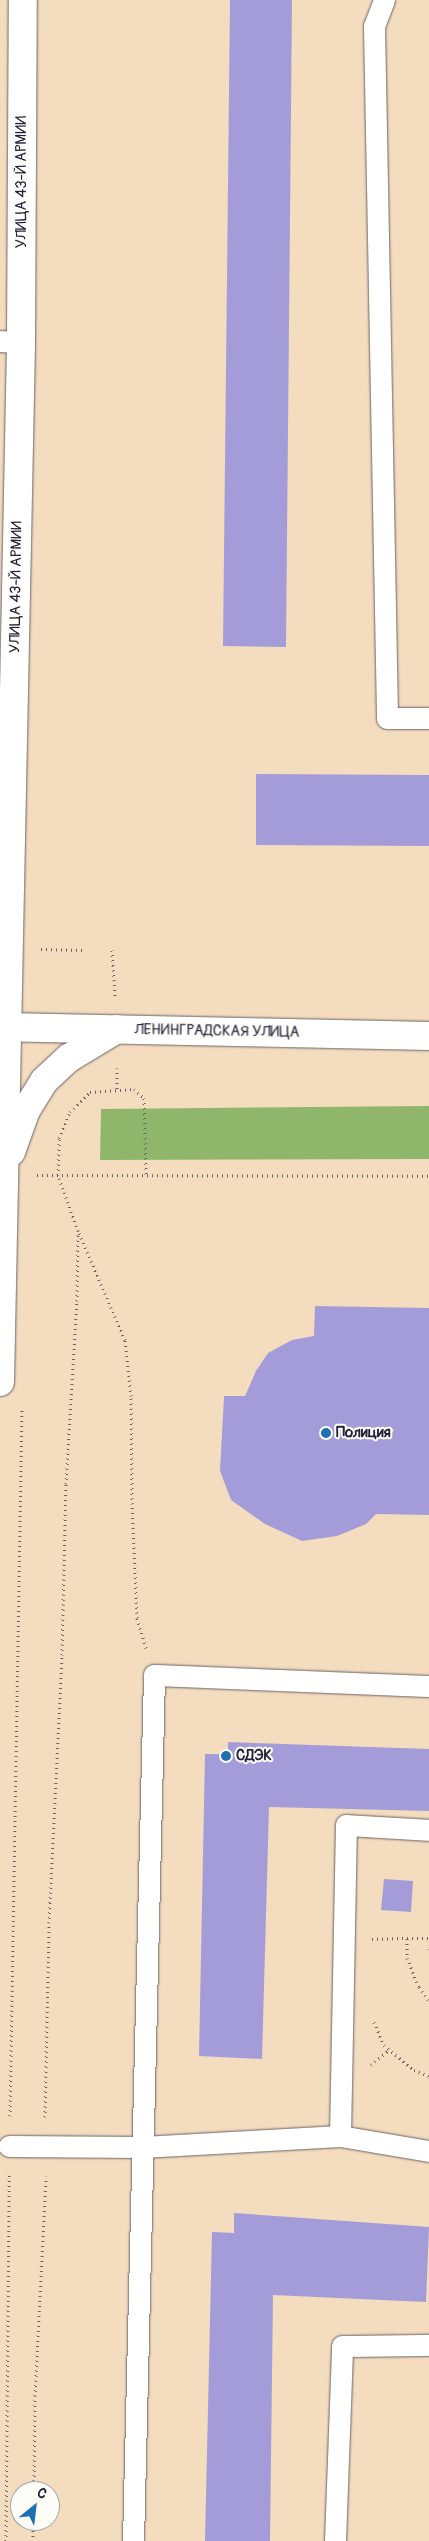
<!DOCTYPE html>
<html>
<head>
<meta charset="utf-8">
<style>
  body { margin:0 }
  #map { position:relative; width:429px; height:2541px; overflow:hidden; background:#f4dcbe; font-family:Pangolin,sans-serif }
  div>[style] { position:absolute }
  .forest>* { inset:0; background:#90b66c }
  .building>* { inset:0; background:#a49cd9 }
  .path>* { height:3px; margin-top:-1.5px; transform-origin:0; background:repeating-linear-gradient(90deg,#6c6369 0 1px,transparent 0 5px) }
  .roads { filter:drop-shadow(0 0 1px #6c6369) drop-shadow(0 0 1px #6c6369) }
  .lane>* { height:21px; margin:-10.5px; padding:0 10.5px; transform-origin:10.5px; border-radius:10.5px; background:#fff }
  .secondary>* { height:28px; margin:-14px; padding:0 14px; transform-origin:14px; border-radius:14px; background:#fff }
  .dots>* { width:14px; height:14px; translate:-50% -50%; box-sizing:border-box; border:2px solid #fdfcf7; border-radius:50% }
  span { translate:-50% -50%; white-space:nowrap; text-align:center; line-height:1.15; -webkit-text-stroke:4px #fdfcf7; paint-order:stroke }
  .street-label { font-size:15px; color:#22223b }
  .poi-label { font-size:15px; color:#22223b; font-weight:700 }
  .left { translate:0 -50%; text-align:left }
  .north { position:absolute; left:10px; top:2481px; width:50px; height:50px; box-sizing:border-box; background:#fdfcf7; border:1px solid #a5a5ac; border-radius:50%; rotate:29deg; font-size:14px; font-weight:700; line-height:20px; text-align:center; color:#22223b }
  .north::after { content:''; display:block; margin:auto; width:18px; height:22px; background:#1f6fb2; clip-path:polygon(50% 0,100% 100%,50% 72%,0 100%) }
</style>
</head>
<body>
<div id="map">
  <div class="forest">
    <i style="clip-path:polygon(429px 1106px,429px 1159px,100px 1160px,101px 1109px)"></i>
  </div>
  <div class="building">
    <i style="clip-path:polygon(230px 0,292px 0,286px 647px,223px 646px)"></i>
    <i style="clip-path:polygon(256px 774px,429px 775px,429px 846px,256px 845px)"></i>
    <i style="clip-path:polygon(315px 1306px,429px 1308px,429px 1515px,376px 1514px,366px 1524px,337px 1536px,302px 1541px,265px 1524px,231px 1500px,220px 1471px,224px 1396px,245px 1396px,256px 1371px,268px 1353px,292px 1340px,314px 1336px)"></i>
    <i style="clip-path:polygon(228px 1742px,429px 1749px,429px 1811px,269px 1807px,262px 2059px,199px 2056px,205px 1754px,228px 1754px)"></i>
    <i style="clip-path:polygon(384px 1879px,413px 1881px,411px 1912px,381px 1910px)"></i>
    <i style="clip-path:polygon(234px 2213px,429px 2227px,426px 2302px,273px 2295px,270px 2541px,205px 2541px,212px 2232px,234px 2233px)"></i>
  </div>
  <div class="path">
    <i style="left:41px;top:949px;width:43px;rotate:1.3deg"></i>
    <i style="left:112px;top:950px;width:47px;rotate:86.3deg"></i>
    <i style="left:117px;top:1068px;width:21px;rotate:90deg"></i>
    <i style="left:37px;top:1175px;width:392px;rotate:0.1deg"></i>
    <i style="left:146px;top:1648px;width:31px;rotate:-107deg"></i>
    <i style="left:137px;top:1618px;width:114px;rotate:-92.5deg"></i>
    <i style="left:132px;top:1504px;width:108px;rotate:-90.5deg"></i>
    <i style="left:131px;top:1396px;width:56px;rotate:-96.1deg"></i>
    <i style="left:125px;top:1340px;width:119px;rotate:-113.3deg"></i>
    <i style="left:78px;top:1231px;width:59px;rotate:-109.7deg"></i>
    <i style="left:58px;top:1175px;width:37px;rotate:-88deg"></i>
    <i style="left:59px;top:1138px;width:28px;rotate:-67deg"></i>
    <i style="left:70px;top:1112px;width:28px;rotate:-45deg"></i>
    <i style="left:90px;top:1092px;width:44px;rotate:-3.9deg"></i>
    <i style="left:134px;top:1089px;width:13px;rotate:42deg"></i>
    <i style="left:144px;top:1098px;width:77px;rotate:88.5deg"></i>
    <i style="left:407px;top:1938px;width:22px"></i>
    <i style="left:372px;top:1939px;width:35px;rotate:-2deg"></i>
    <i style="left:407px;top:1938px;width:20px;rotate:90deg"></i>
    <i style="left:407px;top:1958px;width:31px;rotate:68deg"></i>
    <i style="left:419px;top:1987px;width:18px;rotate:56deg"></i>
    <i style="left:429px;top:1948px;width:1px;rotate:90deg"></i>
    <i style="left:374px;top:2022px;width:25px;rotate:67deg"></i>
    <i style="left:384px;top:2045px;width:39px;rotate:40deg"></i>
    <i style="left:414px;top:2070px;width:16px;rotate:22deg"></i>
    <i style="left:371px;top:2065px;width:25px;rotate:-40deg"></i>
    <i style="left:10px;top:2116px;width:709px;rotate:-89.03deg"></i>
    <i style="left:45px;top:2117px;width:194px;rotate:-88.8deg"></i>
    <i style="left:49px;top:1923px;width:268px;rotate:-87.2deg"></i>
    <i style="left:62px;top:1655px;width:171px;rotate:-88.7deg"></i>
    <i style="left:66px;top:1484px;width:183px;rotate:-86.6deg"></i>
    <i style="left:77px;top:1301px;width:70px;rotate:-89.2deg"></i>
    <i style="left:34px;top:2491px;width:95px;rotate:-89.4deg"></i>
    <i style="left:35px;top:2396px;width:220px;rotate:-87.1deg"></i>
    <i style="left:6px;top:2541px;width:366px;rotate:-89.5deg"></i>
    <i style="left:33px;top:2541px;width:20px;rotate:-90deg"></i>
  </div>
  <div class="roads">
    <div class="lane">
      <i style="left:384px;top:0;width:28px;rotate:111deg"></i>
      <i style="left:374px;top:26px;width:692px;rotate:88.92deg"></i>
      <i style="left:387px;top:718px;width:42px"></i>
      <i style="left:0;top:341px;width:21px;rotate:3deg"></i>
      <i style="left:340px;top:2136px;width:90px;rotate:9.6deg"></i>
      <i style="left:9px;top:2146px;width:133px;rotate:0.4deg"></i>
      <i style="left:142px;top:2147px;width:198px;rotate:-3.2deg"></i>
      <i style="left:340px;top:2136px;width:311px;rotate:-88.9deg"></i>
      <i style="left:346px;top:1825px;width:83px;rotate:3.4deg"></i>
      <i style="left:133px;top:2541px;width:866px;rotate:-88.61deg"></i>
      <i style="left:154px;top:1675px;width:275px;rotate:2.3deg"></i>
      <i style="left:335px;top:2541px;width:195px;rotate:-87.9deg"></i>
      <i style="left:342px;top:2346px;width:87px;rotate:-0.7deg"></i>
    </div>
    <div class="secondary">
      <i style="left:0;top:1027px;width:429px;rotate:1.2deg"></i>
      <i style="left:11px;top:1152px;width:45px;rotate:-70.3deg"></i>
      <i style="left:26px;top:1110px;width:34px;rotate:-58deg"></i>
      <i style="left:44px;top:1081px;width:34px;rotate:-43deg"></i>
      <i style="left:69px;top:1058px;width:56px;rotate:-31.1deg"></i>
      <i style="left:0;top:1382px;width:1040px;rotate:-88.84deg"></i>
      <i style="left:21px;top:342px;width:342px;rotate:-89.7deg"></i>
    </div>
  </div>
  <div class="dots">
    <i style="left:326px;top:1433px;background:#1f6fb2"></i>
    <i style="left:226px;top:1756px;background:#1f6fb2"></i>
  </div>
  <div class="street-label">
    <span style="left:22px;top:182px;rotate:-90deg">УЛИЦА 43-Й АРМИИ</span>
    <span style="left:16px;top:587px;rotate:-89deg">УЛИЦА 43-Й АРМИИ</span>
    <span style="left:217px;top:1031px;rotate:1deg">ЛЕНИНГРАДСКАЯ УЛИЦА</span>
  </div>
  <div class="poi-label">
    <span class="left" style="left:336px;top:1433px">Полиция</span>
    <span class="left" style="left:236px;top:1756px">СДЭК</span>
  </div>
  <div class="north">С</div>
</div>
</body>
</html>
